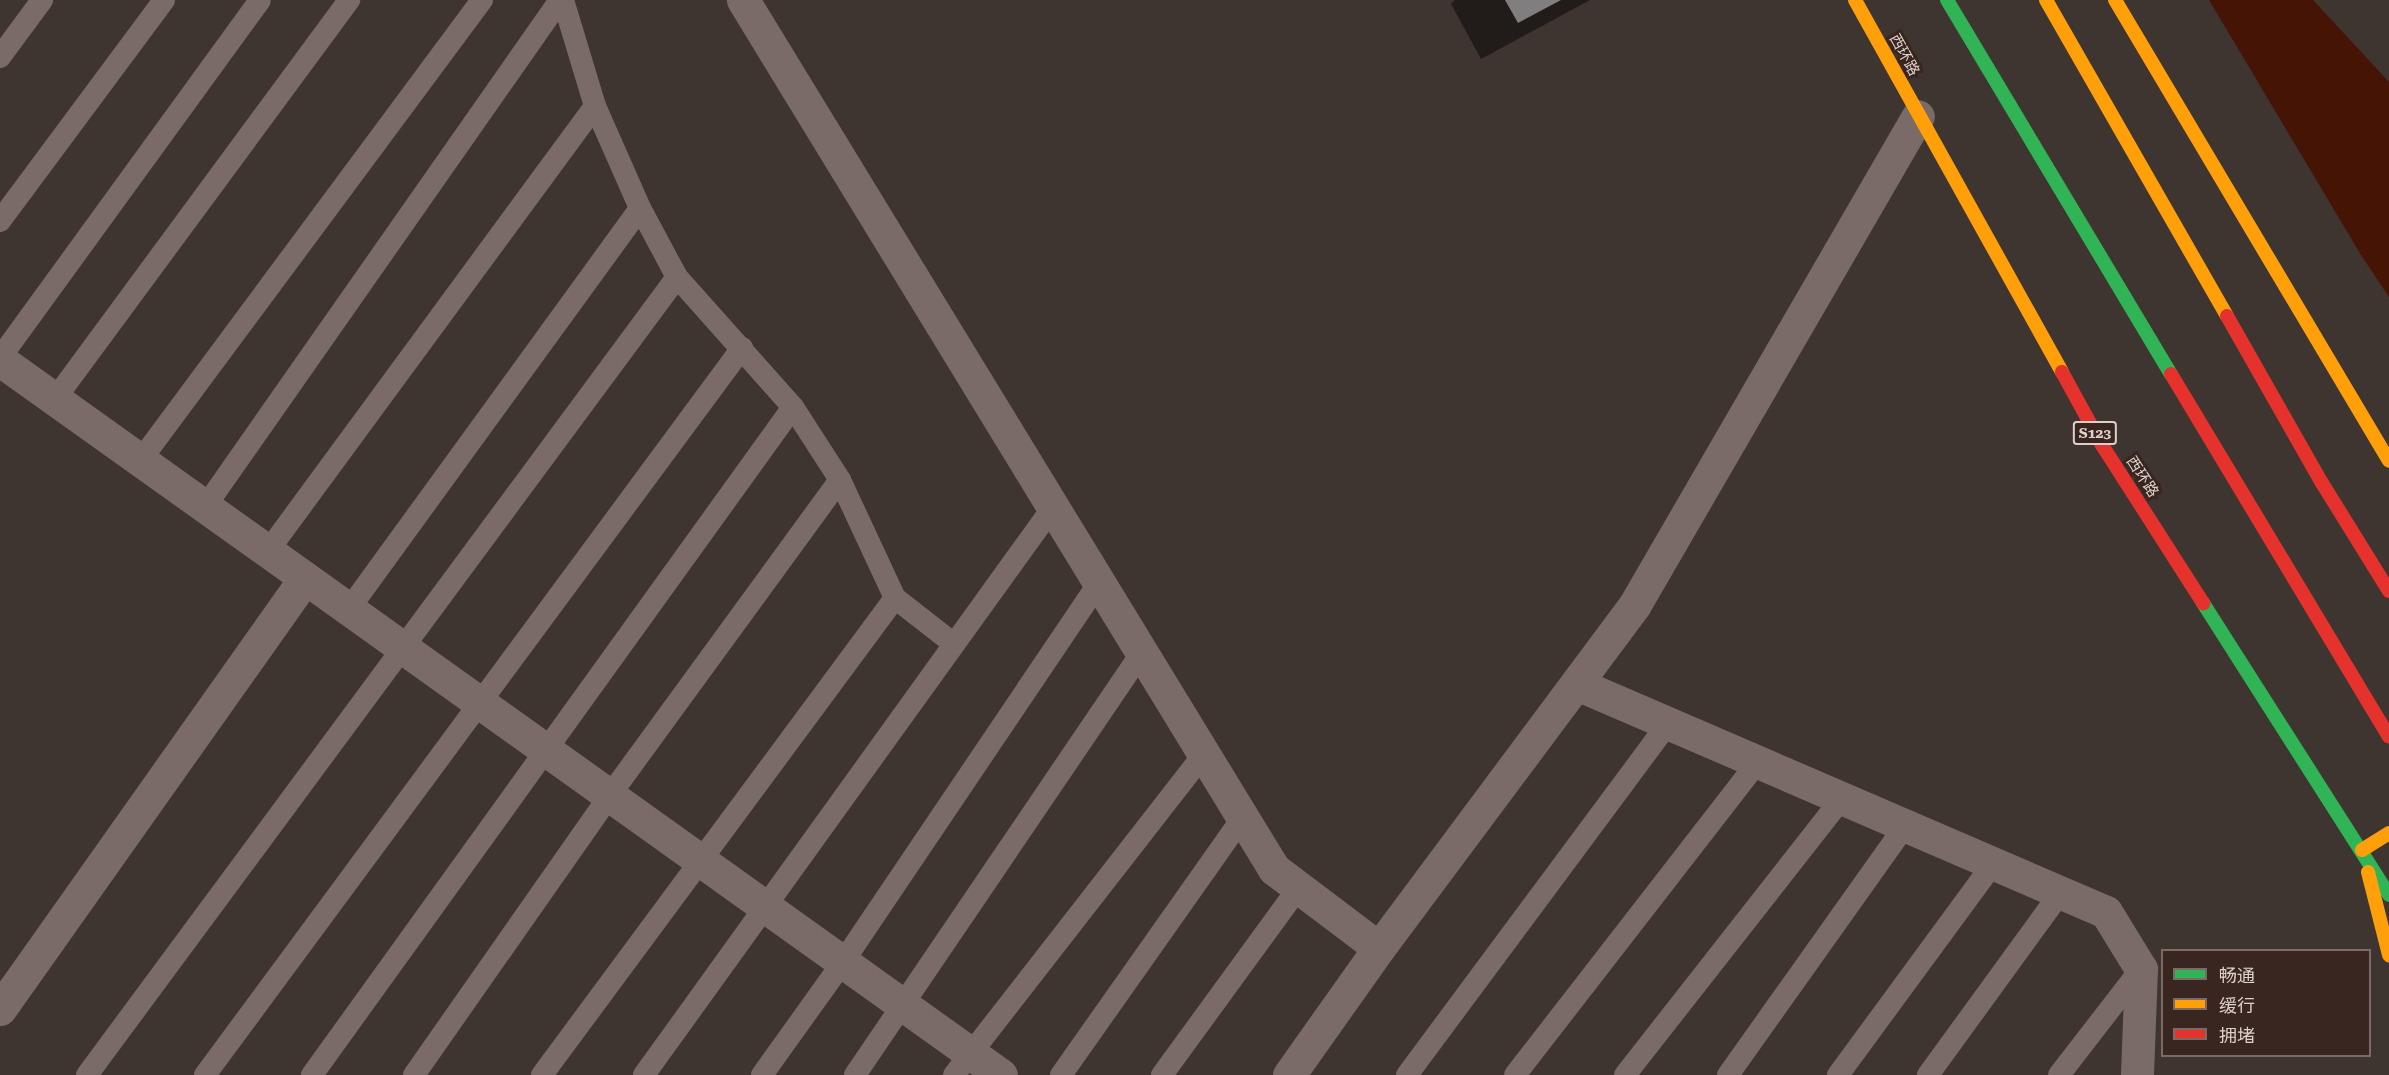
<!DOCTYPE html>
<html>
<head>
<meta charset="utf-8">
<style>
  body { margin:0 }
  #map { position:relative; width:2389px; height:1075px; overflow:hidden; background:#3e3430; font-family:"Roboto Serif","Noto Sans SC",serif }
  div>[style] { position:absolute }
  .water>* { inset:0; background:#461404 }
  .shadow>* { inset:0; background:#0007 }
  .building>* { inset:0; background:#817e80 }
  .lane>* { height:22px; margin:-11px; padding:0 11px; transform-origin:11px; border-radius:11px; background:#7a6b66 }
  .street>* { height:33px; margin:-16.5px; padding:0 16.5px; transform-origin:16.5px; border-radius:16.5px; background:#7a6b66 }
  .fast>* { height:14px; margin:-7px; padding:0 7px; transform-origin:7px; border-radius:7px; background:#30b455 }
  .slow>* { height:14px; margin:-7px; padding:0 7px; transform-origin:7px; border-radius:7px; background:#ff9f0a }
  .jam>* { height:14px; margin:-7px; padding:0 7px; transform-origin:7px; border-radius:7px; background:#e5322d }
  span { translate:-50% -50%; white-space:nowrap; text-align:center; line-height:1.15; -webkit-text-stroke:6px #3a2620; paint-order:stroke }
  .shield-label span { padding:2px 4px; background:#3a2620; border:2px solid; border-radius:4px; -webkit-text-stroke-width:0 }
  .shield-label { font-size:14px; color:#ddd0cc; font-weight:700 }
  .street-label { font-size:15px; color:#ddd0cc }
  .legend { position:absolute; left:2161px; top:949px; width:210px; height:108px; box-sizing:border-box; background:#3a2620; border:2px solid #7b6a65; margin:0; padding:8px 10px; list-style:none; font-size:18px; color:#ddd0cc }
  .legend li { display:flex; align-items:center; gap:12px; height:30px }
  .legend b { width:30px; border:2px solid #7b6a65 }
</style>
</head>
<body>
<div id="map">
  <div class="water">
    <i style="clip-path:polygon(2209px 0,2313px 0,2389px 82px,2389px 297px,2361px 255px)"></i>
  </div>
  <div class="shadow">
    <i style="clip-path:polygon(1455px 0,1590px 0,1481px 59px,1451px 4px)"></i>
  </div>
  <div class="building">
    <i style="clip-path:polygon(1505px 0,1561px 0,1518px 23px)"></i>
  </div>
  <div class="lane">
    <i style="left:563px;top:0;width:111px;rotate:73.2deg"></i>
    <i style="left:595px;top:106px;width:111px;rotate:66.2deg"></i>
    <i style="left:640px;top:208px;width:78px;rotate:61.8deg"></i>
    <i style="left:677px;top:277px;width:174px;rotate:48.3deg"></i>
    <i style="left:793px;top:407px;width:87px;rotate:57.2deg"></i>
    <i style="left:840px;top:480px;width:130px;rotate:65deg"></i>
    <i style="left:0;top:57px;width:71px;rotate:-53.6deg"></i>
    <i style="left:0;top:221px;width:275px;rotate:-53.4deg"></i>
    <i style="left:0;top:358px;width:442px;rotate:-54deg"></i>
    <i style="left:55px;top:399px;width:496px;rotate:-53.6deg"></i>
    <i style="left:140px;top:461px;width:574px;rotate:-53.43deg"></i>
    <i style="left:205px;top:507px;width:619px;rotate:-55deg"></i>
    <i style="left:268px;top:551px;width:552px;rotate:-53.69deg"></i>
    <i style="left:349px;top:609px;width:495px;rotate:-54deg"></i>
    <i style="left:87px;top:1075px;width:992px;rotate:-53.52deg"></i>
    <i style="left:205px;top:1075px;width:904px;rotate:-53.55deg"></i>
    <i style="left:312px;top:1075px;width:823px;rotate:-54.24deg"></i>
    <i style="left:414px;top:1075px;width:342px;rotate:-55deg"></i>
    <i style="left:610px;top:795px;width:390px;rotate:-53.9deg"></i>
    <i style="left:542px;top:1075px;width:593px;rotate:-53.5deg"></i>
    <i style="left:895px;top:598px;width:75px;rotate:37.9deg"></i>
    <i style="left:644px;top:1075px;width:700px;rotate:-54.24deg"></i>
    <i style="left:762px;top:1075px;width:139px;rotate:-54.4deg"></i>
    <i style="left:843px;top:962px;width:458px;rotate:-56deg"></i>
    <i style="left:855px;top:1075px;width:511px;rotate:-55.84deg"></i>
    <i style="left:954px;top:1075px;width:407px;rotate:-52.1deg"></i>
    <i style="left:1061px;top:1075px;width:316px;rotate:-54.8deg"></i>
    <i style="left:1162px;top:1075px;width:233px;rotate:-53.9deg"></i>
    <i style="left:1407px;top:1075px;width:437px;rotate:-53.4deg"></i>
    <i style="left:1515px;top:1075px;width:396px;rotate:-52.2deg"></i>
    <i style="left:1625px;top:1075px;width:352px;rotate:-51.9deg"></i>
    <i style="left:1728px;top:1075px;width:305px;rotate:-54.6deg"></i>
    <i style="left:1838px;top:1075px;width:262px;rotate:-53.7deg"></i>
    <i style="left:1928px;top:1075px;width:225px;rotate:-54deg"></i>
    <i style="left:2059px;top:1075px;width:134px;rotate:-52.3deg"></i>
  </div>
  <div class="street">
    <i style="left:743px;top:0;width:1018px;rotate:58.57deg"></i>
    <i style="left:1274px;top:869px;width:131px;rotate:37deg"></i>
    <i style="left:0;top:360px;width:1230px;rotate:35.54deg"></i>
    <i style="left:1577px;top:684px;width:576px;rotate:23.32deg"></i>
    <i style="left:2106px;top:912px;width:67px;rotate:58.4deg"></i>
    <i style="left:2141px;top:969px;width:106px;rotate:92.2deg"></i>
    <i style="left:0;top:1009px;width:528px;rotate:-54.71deg"></i>
    <i style="left:1289px;top:1075px;width:156px;rotate:-54.7deg"></i>
    <i style="left:1379px;top:948px;width:427px;rotate:-53.3deg"></i>
    <i style="left:1634px;top:606px;width:566px;rotate:-59.9deg"></i>
  </div>
  <div class="fast">
    <i style="left:1947px;top:0;width:436px;rotate:59.1deg"></i>
    <i style="left:2203px;top:603px;width:346px;rotate:57.5deg"></i>
  </div>
  <div class="slow">
    <i style="left:1855px;top:0;width:426px;rotate:60.9deg"></i>
    <i style="left:2046px;top:0;width:364px;rotate:60.2deg"></i>
    <i style="left:2115px;top:0;width:536px;rotate:59.27deg"></i>
    <i style="left:2362px;top:850px;width:32px;rotate:-32deg"></i>
    <i style="left:2368px;top:872px;width:86px;rotate:75.8deg"></i>
  </div>
  <div class="jam">
    <i style="left:2227px;top:316px;width:192px;rotate:60.4deg"></i>
    <i style="left:2322px;top:483px;width:127px;rotate:58.2deg"></i>
    <i style="left:2062px;top:372px;width:83px;rotate:61.3deg"></i>
    <i style="left:2102px;top:445px;width:188px;rotate:57.4deg"></i>
    <i style="left:2171px;top:374px;width:423px;rotate:59deg"></i>
  </div>
  <div class="shield-label">
    <span style="left:2095px;top:433px">S123</span>
  </div>
  <div class="street-label">
    <span style="left:1904px;top:55px;rotate:61deg">西环路</span>
    <span style="left:2142px;top:477px;rotate:57deg">西环路</span>
  </div>
  <ul class="legend">
  <li><b style="height:8px;background:#30b455"></b>畅通</li>
  <li><b style="height:8px;background:#ff9f0a"></b>缓行</li>
  <li><b style="height:8px;background:#e5322d"></b>拥堵</li>
  </ul>
</div>
</body>
</html>
